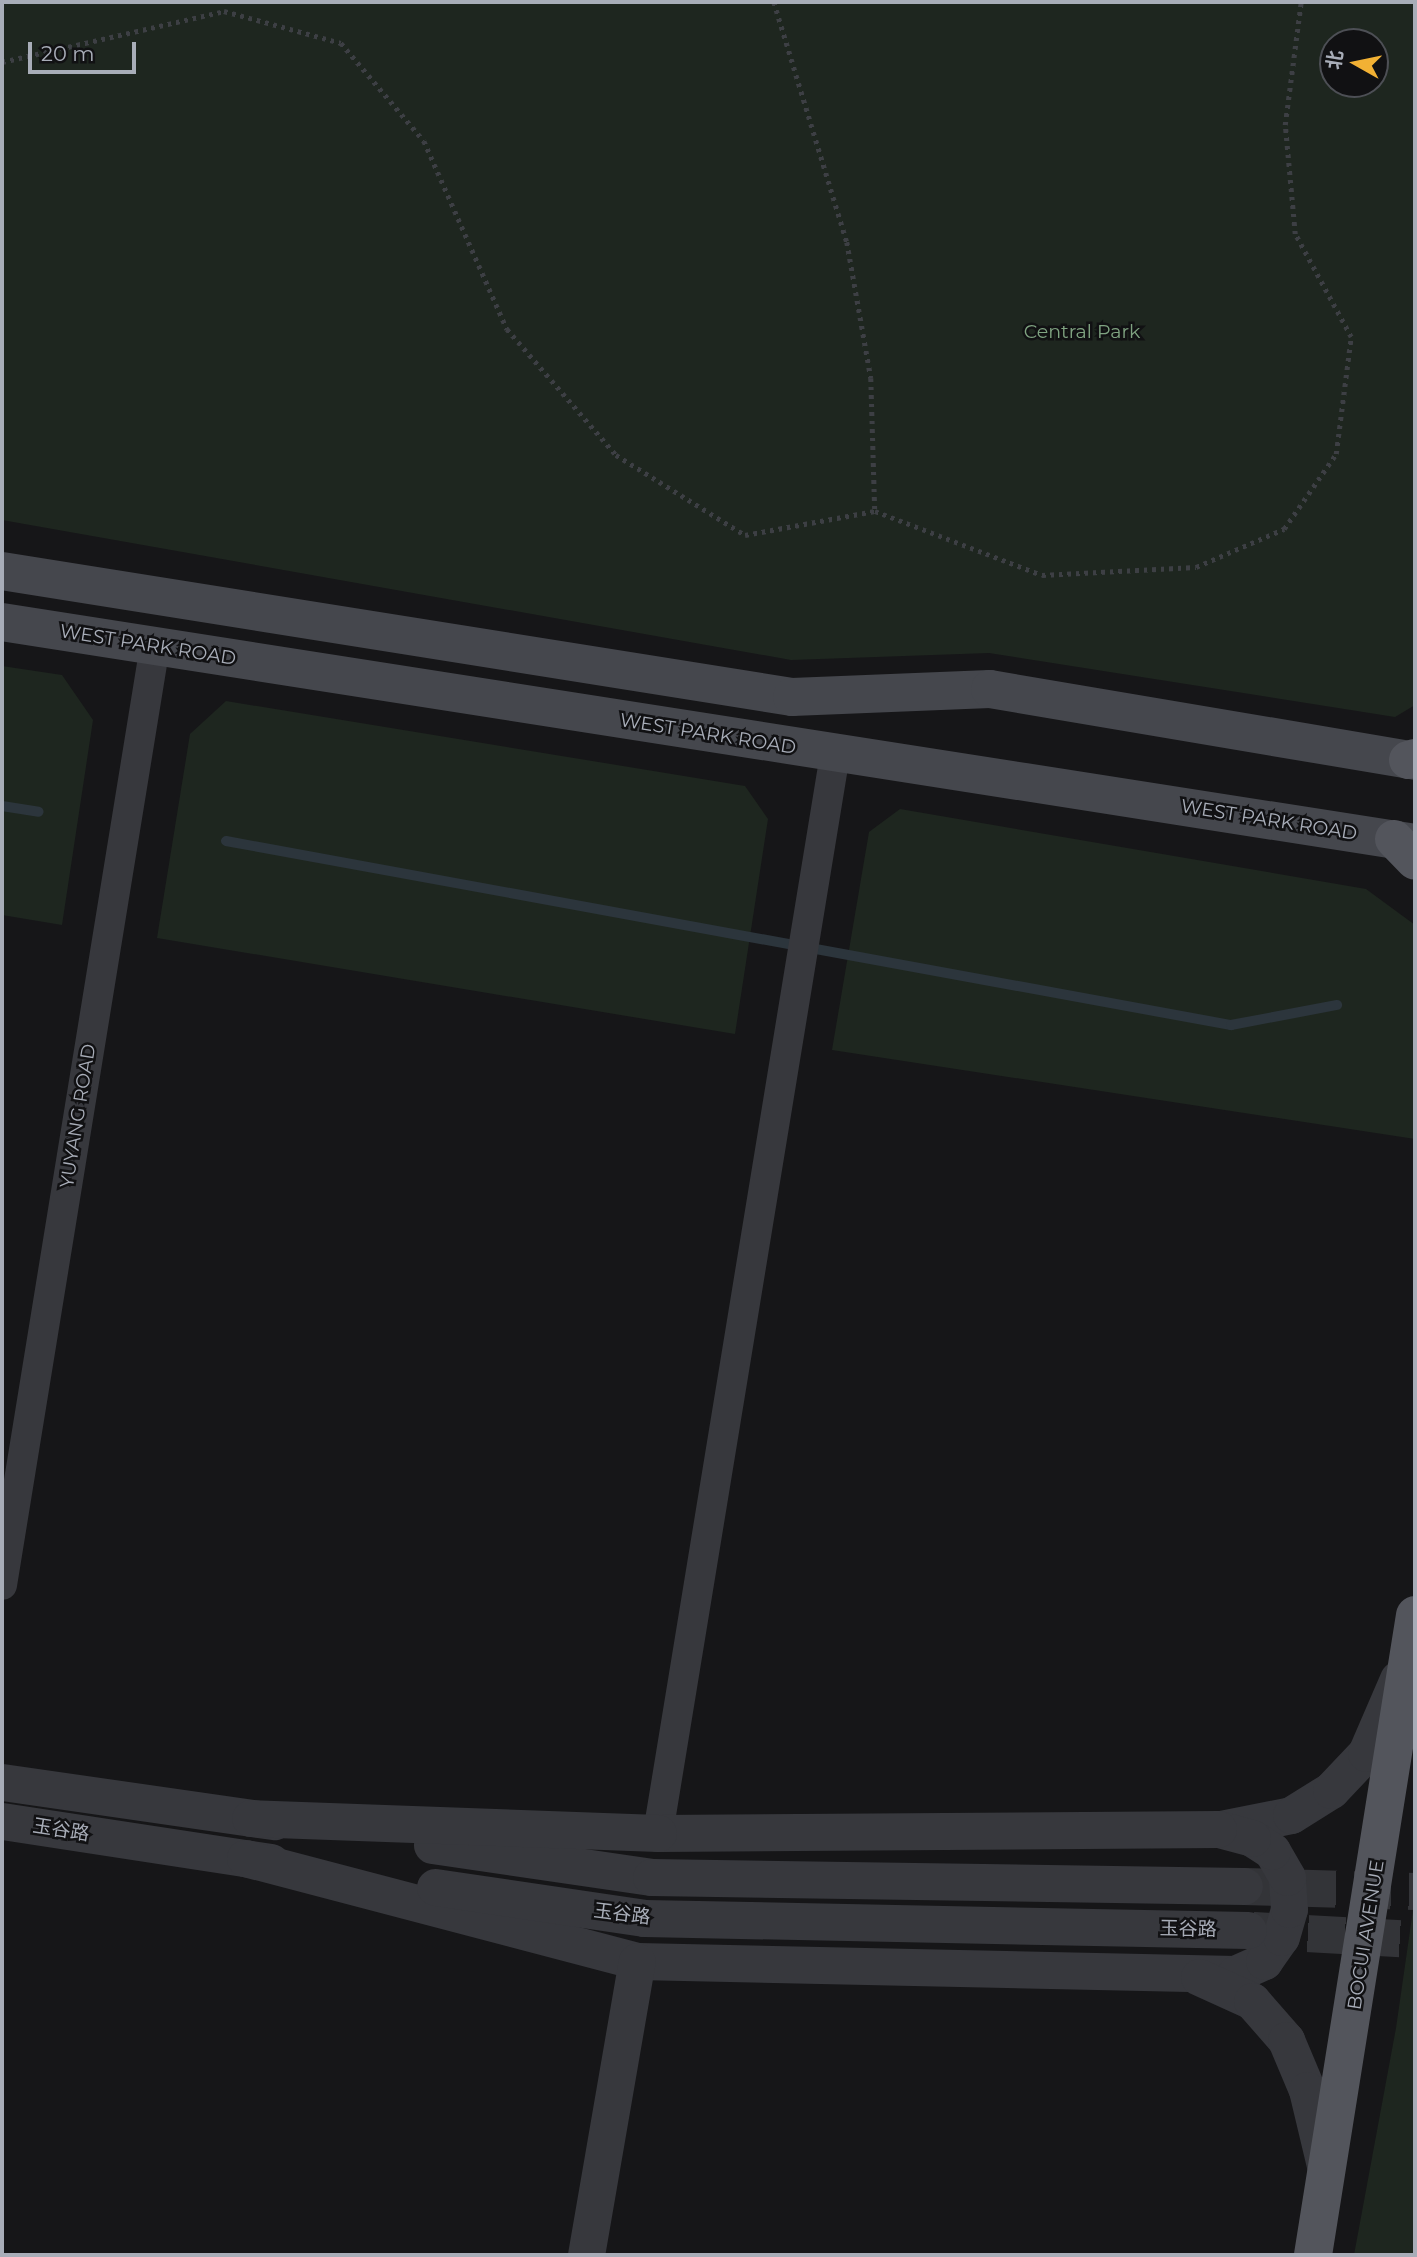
<!DOCTYPE html>
<html>
<head>
<meta charset="utf-8">
<style>
  body { margin:0 }
  #map { position:relative; width:1417px; height:2257px; overflow:hidden; background:#161618; font-family:Montserrat,"Noto Sans SC",sans-serif }
  div>[style] { position:absolute }
  .green>* { inset:0; background:#1e261f }
  .stream>* { height:10px; margin:-5px; padding:0 5px; transform-origin:5px; border-radius:5px; background:#2c353c }
  .tertiary-tunnel>* { height:37px; margin-top:-18.5px; transform-origin:0; background:repeating-linear-gradient(90deg,#333438 0 37px,transparent 0 55px) }
  .path>* { height:4.5px; margin-top:-2.25px; transform-origin:0; background:repeating-linear-gradient(90deg,#3d3f44 0 3.5px,transparent 0 8.5px) }
  .minor>* { height:30px; margin:-15px; padding:0 15px; transform-origin:15px; border-radius:15px; background:#37383d }
  .tertiary>* { height:37px; margin:-18.5px; padding:0 18.5px; transform-origin:18.5px; border-radius:18.5px; background:#37383d }
  .secondary>* { height:38px; margin:-19px; padding:0 19px; transform-origin:19px; border-radius:19px; background:#45474d }
  .primary>* { height:38px; margin:-19px; padding:0 19px; transform-origin:19px; border-radius:19px; background:#53555c }
  span { translate:-50% -50%; white-space:nowrap; text-align:center; line-height:1.15; -webkit-text-stroke:5px #111113; paint-order:stroke }
  .park-label { font-size:19px; color:#7fa381 }
  .street-label { font-size:19px; color:#a8adb8 }
  .frame { position:absolute; inset:0; border:4px solid #a8adb8; pointer-events:none }
  .north { position:absolute; left:1319px; top:28px; width:70px; height:70px; box-sizing:border-box; background:#111113; border:2px solid #4d4f55; border-radius:50%; rotate:279deg; font-size:19px; font-weight:700; line-height:28px; text-align:center; color:#a8adb8 }
  .north::after { content:''; display:block; margin:auto; width:24px; height:32px; background:#f2b134; clip-path:polygon(50% 0,100% 100%,50% 72%,0 100%) }
  .scale { position:absolute; left:28px; top:42px; width:108px; height:32px; box-sizing:border-box; border:4px solid #a8adb8; border-top:0; padding-left:9px; font-size:21px; line-height:24px; white-space:nowrap; color:#a8adb8; -webkit-text-stroke:5px #111113; paint-order:stroke }
</style>
</head>
<body>
<div id="map">
  <div class="green">
    <i style="clip-path:polygon(evenodd,2px 2px,1415px 2px,1415px 705px,1395px 717px,989px 653px,791px 660px,2px 520px,2px 2px,1333px 42px,1375px 42px,1375px 84px,1333px 84px,1333px 42px)"></i>
    <i style="clip-path:polygon(2px 666px,62px 675px,93px 720px,62px 925px,2px 915px)"></i>
    <i style="clip-path:polygon(226px 701px,745px 786px,768px 819px,735px 1034px,157px 938px,190px 734px)"></i>
    <i style="clip-path:polygon(900px 809px,1366px 889px,1415px 925px,1415px 1139px,832px 1050px,869px 832px)"></i>
    <i style="clip-path:polygon(1415px 1896px,1415px 2255px,1354px 2255px,1396px 2028px)"></i>
  </div>
  <div class="stream">
    <i style="left:2px;top:806px;width:37px;rotate:9deg"></i>
    <i style="left:226px;top:841px;width:1022px;rotate:10.38deg"></i>
    <i style="left:1231px;top:1025px;width:108px;rotate:-10.7deg"></i>
  </div>
  <div class="tertiary-tunnel">
    <i style="left:1244px;top:1886px;width:171px;rotate:1.7deg"></i>
    <i style="left:1253px;top:1930px;width:162px;rotate:3.2deg"></i>
  </div>
  <div class="path">
    <i style="left:774px;top:2px;width:251px;rotate:73.1deg"></i>
    <i style="left:847px;top:242px;width:138px;rotate:80deg"></i>
    <i style="left:871px;top:378px;width:133px;rotate:88.3deg"></i>
    <i style="left:2px;top:62px;width:228px;rotate:-12.9deg"></i>
    <i style="left:224px;top:11px;width:121px;rotate:15.3deg"></i>
    <i style="left:341px;top:43px;width:128px;rotate:49.7deg"></i>
    <i style="left:424px;top:141px;width:206px;rotate:66.2deg"></i>
    <i style="left:507px;top:329px;width:167px;rotate:49.1deg"></i>
    <i style="left:616px;top:455px;width:152px;rotate:31.8deg"></i>
    <i style="left:745px;top:535px;width:132px;rotate:-10.5deg"></i>
    <i style="left:875px;top:511px;width:179px;rotate:21deg"></i>
    <i style="left:1042px;top:575px;width:154px;rotate:-3deg"></i>
    <i style="left:1196px;top:567px;width:96px;rotate:-23.4deg"></i>
    <i style="left:1284px;top:529px;width:91px;rotate:-55.3deg"></i>
    <i style="left:1336px;top:454px;width:118px;rotate:-82.7deg"></i>
    <i style="left:1351px;top:337px;width:117px;rotate:-118.5deg"></i>
    <i style="left:1295px;top:234px;width:109px;rotate:-95.2deg"></i>
    <i style="left:1285px;top:125px;width:124px;rotate:-82.6deg"></i>
  </div>
  <div class="minor">
    <i style="left:2px;top:1585px;width:951px;rotate:-80.75deg"></i>
    <i style="left:658px;top:1833px;width:1092px;rotate:-80.68deg"></i>
  </div>
  <div class="tertiary">
    <i style="left:2px;top:1782px;width:275px;rotate:8.2deg"></i>
    <i style="left:2px;top:1821px;width:272px;rotate:8.7deg"></i>
    <i style="left:1221px;top:1829px;width:71px;rotate:-11.3deg"></i>
    <i style="left:1291px;top:1815px;width:47px;rotate:-32deg"></i>
    <i style="left:1331px;top:1790px;width:51px;rotate:-46.6deg"></i>
    <i style="left:1366px;top:1753px;width:81px;rotate:-66.6deg"></i>
    <i style="left:432px;top:1845px;width:221px;rotate:8.3deg"></i>
    <i style="left:651px;top:1877px;width:593px;rotate:0.87deg"></i>
    <i style="left:245px;top:1858px;width:405px;rotate:14.7deg"></i>
    <i style="left:637px;top:1961px;width:598px;rotate:1.25deg"></i>
    <i style="left:1235px;top:1974px;width:32px;rotate:-24deg"></i>
    <i style="left:1264px;top:1961px;width:29px;rotate:-55deg"></i>
    <i style="left:1281px;top:1937px;width:29px;rotate:-74deg"></i>
    <i style="left:1289px;top:1909px;width:32px;rotate:-94deg"></i>
    <i style="left:1287px;top:1877px;width:30px;rotate:-120deg"></i>
    <i style="left:1272px;top:1851px;width:24px;rotate:-147deg"></i>
    <i style="left:1252px;top:1838px;width:35px;rotate:-165deg"></i>
    <i style="left:1218px;top:1829px;width:560px;rotate:179.59deg"></i>
    <i style="left:658px;top:1833px;width:408px;rotate:-177.9deg"></i>
    <i style="left:435px;top:1887px;width:211px;rotate:8.4deg"></i>
    <i style="left:644px;top:1918px;width:604px;rotate:1.14deg"></i>
    <i style="left:1199px;top:1977px;width:58px;rotate:24.4deg"></i>
    <i style="left:1252px;top:2001px;width:52px;rotate:48.9deg"></i>
    <i style="left:1286px;top:2040px;width:54px;rotate:67.2deg"></i>
    <i style="left:1307px;top:2090px;width:82px;rotate:76.6deg"></i>
    <i style="left:586px;top:2255px;width:298px;rotate:-80.2deg"></i>
  </div>
  <div class="secondary">
    <i style="left:2px;top:571px;width:800px;rotate:9.06deg"></i>
    <i style="left:792px;top:697px;width:198px;rotate:-2.3deg"></i>
    <i style="left:990px;top:689px;width:431px;rotate:9.6deg"></i>
    <i style="left:2px;top:622px;width:1430px;rotate:8.89deg"></i>
  </div>
  <div class="primary">
    <i style="left:1408px;top:760px;width:7px;rotate:-16deg"></i>
    <i style="left:1394px;top:839px;width:30px;rotate:46deg"></i>
    <i style="left:1313px;top:2255px;width:648px;rotate:-80.94deg"></i>
  </div>
  <div class="park-label">
    <span style="left:1082px;top:332px">Central Park</span>
  </div>
  <div class="street-label">
    <span style="left:148px;top:645px;rotate:9deg">WEST PARK ROAD</span>
    <span style="left:708px;top:734px;rotate:9deg">WEST PARK ROAD</span>
    <span style="left:1269px;top:820px;rotate:9deg">WEST PARK ROAD</span>
    <span style="left:78px;top:1116px;rotate:-81deg">YUYANG ROAD</span>
    <span style="left:61px;top:1830px;rotate:9deg">玉谷路</span>
    <span style="left:622px;top:1914px;rotate:7deg">玉谷路</span>
    <span style="left:1188px;top:1929px;rotate:1deg">玉谷路</span>
    <span style="left:1366px;top:1935px;rotate:-81deg">BOCUI AVENUE</span>
  </div>
  <div class="frame"></div>
  <div class="north">北</div>
  <div class="scale">20 m</div>
</div>
</body>
</html>
